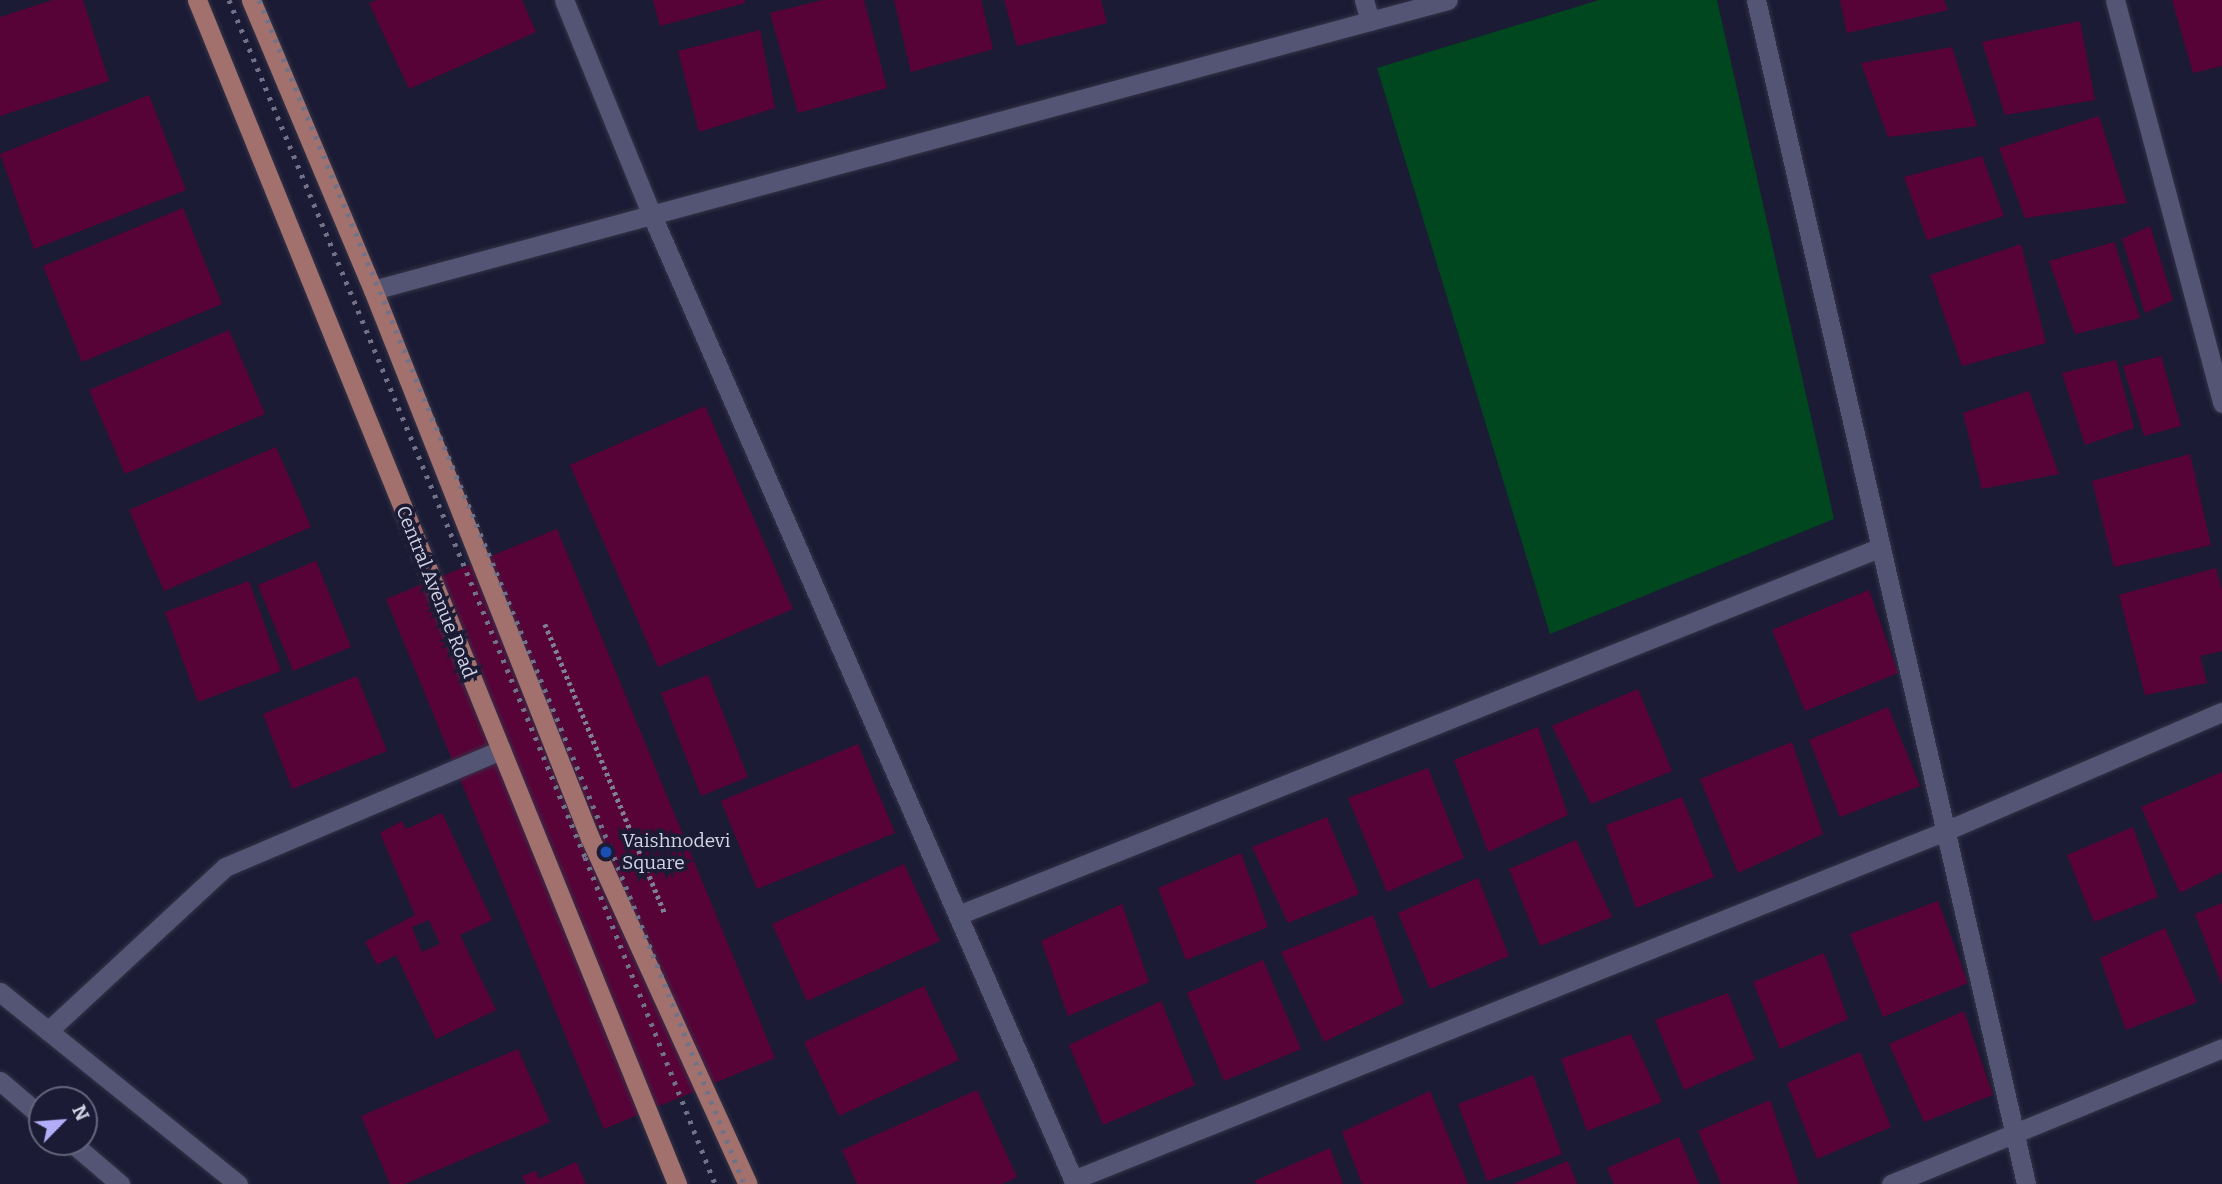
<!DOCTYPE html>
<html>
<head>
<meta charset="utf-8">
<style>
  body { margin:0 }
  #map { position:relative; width:2222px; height:1184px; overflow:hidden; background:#1b1b35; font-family:Bitter,serif }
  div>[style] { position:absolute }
  .green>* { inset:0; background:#00461e }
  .building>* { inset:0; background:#580338 }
  .path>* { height:4.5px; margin-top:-2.25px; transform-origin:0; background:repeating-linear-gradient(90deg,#7f8095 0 3.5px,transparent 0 7px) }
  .roads { filter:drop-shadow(0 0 2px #343347) drop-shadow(0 0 2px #343347) }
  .minor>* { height:19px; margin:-9.5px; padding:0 9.5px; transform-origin:9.5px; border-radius:9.5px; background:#545574 }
  .secondary>* { height:19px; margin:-9.5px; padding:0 9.5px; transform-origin:9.5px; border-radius:9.5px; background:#545574 }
  .primary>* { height:19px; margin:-9.5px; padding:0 9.5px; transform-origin:9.5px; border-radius:9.5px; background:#a2716d }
  .rail>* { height:5px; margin-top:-2.5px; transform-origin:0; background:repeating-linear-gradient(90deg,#717288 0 3.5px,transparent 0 10.5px) }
  .dots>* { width:19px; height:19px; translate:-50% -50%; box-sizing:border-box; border:4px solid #1b1b35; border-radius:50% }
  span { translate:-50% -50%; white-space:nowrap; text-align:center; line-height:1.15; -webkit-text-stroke:7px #1b1b35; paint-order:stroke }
  .street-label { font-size:19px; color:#d2d4e5 }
  .poi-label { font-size:19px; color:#d2d4e5 }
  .left { translate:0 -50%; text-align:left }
  .north { position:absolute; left:28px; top:1086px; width:70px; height:70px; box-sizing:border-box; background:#1b1b35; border:2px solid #64657b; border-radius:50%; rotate:65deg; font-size:19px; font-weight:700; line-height:28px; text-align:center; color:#d2d4e5 }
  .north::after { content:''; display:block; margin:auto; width:24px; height:32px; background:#b2adf9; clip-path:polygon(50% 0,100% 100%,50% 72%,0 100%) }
</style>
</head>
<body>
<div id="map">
  <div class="green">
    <i style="clip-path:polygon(1599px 0,1717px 0,1834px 519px,1550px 634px,1377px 68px)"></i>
  </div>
  <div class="building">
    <i style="clip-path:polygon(53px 0,83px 0,109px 81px,0 116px,0 17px)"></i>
    <i style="clip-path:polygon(377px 0,522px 0,536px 32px,409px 89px,369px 3px)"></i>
    <i style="clip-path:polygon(653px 0,745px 0,745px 3px,660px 26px)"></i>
    <i style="clip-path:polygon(822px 0,864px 0,887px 88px,798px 113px,770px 13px)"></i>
    <i style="clip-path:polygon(894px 0,981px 0,993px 49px,911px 72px)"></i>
    <i style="clip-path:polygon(1004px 0,1101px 0,1107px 23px,1017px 46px)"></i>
    <i style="clip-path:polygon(1840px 0,1944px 0,1948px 10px,1847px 33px)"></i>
    <i style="clip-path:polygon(2172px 0,2222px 0,2222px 66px,2193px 73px)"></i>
    <i style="clip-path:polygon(2080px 21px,2095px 100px,2005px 115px,1982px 42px)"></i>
    <i style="clip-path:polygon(760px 30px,775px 108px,699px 132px,678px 51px)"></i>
    <i style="clip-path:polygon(1952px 47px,1977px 126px,1888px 137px,1861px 63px)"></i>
    <i style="clip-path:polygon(149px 95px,186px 190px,34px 249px,0 154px)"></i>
    <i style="clip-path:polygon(2099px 116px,2127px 203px,2025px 218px,1999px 148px)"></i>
    <i style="clip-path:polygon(1982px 156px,2004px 216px,1927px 240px,1904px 177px)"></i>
    <i style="clip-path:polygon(183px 208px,222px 304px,82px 362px,43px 266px)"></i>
    <i style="clip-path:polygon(2150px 226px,2173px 300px,2145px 313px,2122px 239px)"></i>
    <i style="clip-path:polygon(2114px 242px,2140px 318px,2075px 334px,2049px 261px)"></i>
    <i style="clip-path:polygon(2021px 244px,2046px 343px,1962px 366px,1930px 275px)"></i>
    <i style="clip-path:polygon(229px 330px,265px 414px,125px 474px,89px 390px)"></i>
    <i style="clip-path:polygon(2161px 356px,2181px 426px,2144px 436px,2123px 366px)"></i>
    <i style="clip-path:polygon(2116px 360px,2134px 428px,2085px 445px,2062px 373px)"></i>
    <i style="clip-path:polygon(2029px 391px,2059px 474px,1982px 489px,1963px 413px)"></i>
    <i style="clip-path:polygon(705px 406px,793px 609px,658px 667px,570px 465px)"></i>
    <i style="clip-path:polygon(276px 447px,311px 527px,164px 591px,129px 510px)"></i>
    <i style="clip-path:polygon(2190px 454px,2211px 545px,2114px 567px,2092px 481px)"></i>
    <i style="clip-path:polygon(557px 529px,775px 1058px,604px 1129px,386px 599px)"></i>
    <i style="clip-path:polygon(316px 561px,351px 647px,293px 671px,258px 585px)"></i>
    <i style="clip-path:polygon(2216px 568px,2222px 591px,2222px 651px,2200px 656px,2207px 683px,2145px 695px,2119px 595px)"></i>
    <i style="clip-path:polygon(249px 581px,281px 671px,198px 702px,165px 612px)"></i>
    <i style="clip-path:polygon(1869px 590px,1898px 673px,1805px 711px,1772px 630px)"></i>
    <i style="clip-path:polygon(708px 675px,748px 777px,701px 796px,661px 693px)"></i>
    <i style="clip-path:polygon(357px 676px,387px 751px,292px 789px,263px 714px)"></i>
    <i style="clip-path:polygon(1638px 689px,1672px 771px,1591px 804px,1552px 726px)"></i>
    <i style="clip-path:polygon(1888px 707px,1920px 786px,1840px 817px,1809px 740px)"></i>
    <i style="clip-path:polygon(1538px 727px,1568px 815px,1488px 852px,1454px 760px)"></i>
    <i style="clip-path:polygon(1792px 742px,1823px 834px,1738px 873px,1700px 779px)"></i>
    <i style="clip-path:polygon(858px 744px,895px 833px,757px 889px,721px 801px)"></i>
    <i style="clip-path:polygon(1428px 768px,1464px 858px,1387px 892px,1348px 798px)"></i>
    <i style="clip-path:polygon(2222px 772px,2222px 872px,2180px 893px,2141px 807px)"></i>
    <i style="clip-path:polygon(1682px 797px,1714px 877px,1636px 908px,1606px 825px)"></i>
    <i style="clip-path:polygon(evenodd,442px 813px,492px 920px,460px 935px,496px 1010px,436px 1039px,396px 955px,377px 965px,365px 942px,415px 915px,380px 833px,402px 821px,406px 829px,442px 813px,429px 920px,440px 944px,422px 952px,412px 927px,429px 920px)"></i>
    <i style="clip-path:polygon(1327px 817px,1359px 894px,1288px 923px,1252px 847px)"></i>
    <i style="clip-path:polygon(2133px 827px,2158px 897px,2094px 922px,2067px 855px)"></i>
    <i style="clip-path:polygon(1576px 840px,1612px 917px,1540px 946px,1509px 869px)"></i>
    <i style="clip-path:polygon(1241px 853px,1268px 927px,1186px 960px,1158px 888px)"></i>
    <i style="clip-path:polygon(904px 864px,940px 941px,807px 1001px,772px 924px)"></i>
    <i style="clip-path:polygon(1478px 878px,1509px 956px,1430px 989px,1398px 913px)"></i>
    <i style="clip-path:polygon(1938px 901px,1968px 983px,1883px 1017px,1850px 934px)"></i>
    <i style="clip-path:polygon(2222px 903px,2222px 985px,2195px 914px)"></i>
    <i style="clip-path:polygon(1122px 904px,1149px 982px,1068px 1016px,1041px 941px)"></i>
    <i style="clip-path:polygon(1373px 915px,1404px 1003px,1324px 1042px,1281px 952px)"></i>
    <i style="clip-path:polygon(2165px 928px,2197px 1002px,2126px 1030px,2100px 958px)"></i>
    <i style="clip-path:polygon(1824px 953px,1848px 1019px,1780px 1049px,1753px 982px)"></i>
    <i style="clip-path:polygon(1263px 960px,1301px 1049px,1224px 1081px,1187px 993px)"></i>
    <i style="clip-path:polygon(924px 986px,959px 1060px,839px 1116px,804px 1042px)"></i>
    <i style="clip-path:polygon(1728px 993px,1755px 1059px,1684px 1090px,1655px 1020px)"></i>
    <i style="clip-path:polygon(1161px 1001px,1195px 1085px,1103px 1125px,1069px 1045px)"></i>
    <i style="clip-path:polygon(1964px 1011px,1993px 1095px,1924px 1122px,1889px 1044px)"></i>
    <i style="clip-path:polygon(1631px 1034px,1662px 1102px,1587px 1131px,1561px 1059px)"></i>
    <i style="clip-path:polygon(518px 1049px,550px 1122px,405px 1184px,390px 1184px,361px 1116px)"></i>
    <i style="clip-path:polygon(1860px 1052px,1891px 1127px,1817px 1159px,1787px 1083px)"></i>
    <i style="clip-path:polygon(1533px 1075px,1562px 1154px,1487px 1181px,1458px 1104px)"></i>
    <i style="clip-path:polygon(977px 1090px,1017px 1177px,1002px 1184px,857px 1184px,842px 1150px)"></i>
    <i style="clip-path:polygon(1430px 1091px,1468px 1184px,1362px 1184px,1342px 1132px)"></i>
    <i style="clip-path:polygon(1770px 1100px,1799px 1184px,1721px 1184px,1698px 1131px)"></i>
    <i style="clip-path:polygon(1679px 1137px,1699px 1184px,1614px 1184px,1607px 1168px)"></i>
    <i style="clip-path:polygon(1330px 1148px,1343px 1184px,1256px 1184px,1254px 1181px)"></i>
    <i style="clip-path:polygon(1568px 1161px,1577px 1184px,1513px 1184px)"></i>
    <i style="clip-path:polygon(576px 1162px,586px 1184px,526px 1184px,522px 1176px,536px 1171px,539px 1179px)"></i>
  </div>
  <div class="path">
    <i style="left:545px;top:624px;width:313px;rotate:67.5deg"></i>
  </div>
  <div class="roads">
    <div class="minor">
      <i style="left:564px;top:0;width:228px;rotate:67.8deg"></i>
      <i style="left:650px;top:211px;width:1062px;rotate:66.4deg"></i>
      <i style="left:1364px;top:0;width:22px;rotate:74deg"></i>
      <i style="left:1756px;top:0;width:1214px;rotate:77.15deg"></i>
      <i style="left:2115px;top:0;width:417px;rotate:75.1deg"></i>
      <i style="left:373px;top:290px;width:1113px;rotate:-15.1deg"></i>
      <i style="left:958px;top:915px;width:991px;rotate:-21.73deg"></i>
      <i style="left:48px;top:1031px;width:241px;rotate:-42.8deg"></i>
      <i style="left:225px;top:867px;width:300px;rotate:-23deg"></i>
      <i style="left:1073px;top:1180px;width:937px;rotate:-21.8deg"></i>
      <i style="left:1943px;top:832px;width:304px;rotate:-23.3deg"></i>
      <i style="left:1891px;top:1184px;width:358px;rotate:-22.3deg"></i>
    </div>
    <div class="secondary">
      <i style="left:0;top:992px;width:306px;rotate:38.9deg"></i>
      <i style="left:0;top:1081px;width:55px;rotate:40.6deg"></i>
      <i style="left:71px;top:1142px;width:65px;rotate:40.6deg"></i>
    </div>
    <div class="primary">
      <i style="left:197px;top:0;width:1278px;rotate:67.93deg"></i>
      <i style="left:251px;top:0;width:315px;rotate:67.2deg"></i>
      <i style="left:373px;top:290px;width:589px;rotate:68.4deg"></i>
      <i style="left:590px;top:838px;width:380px;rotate:65.5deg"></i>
    </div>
  </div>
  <div class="rail">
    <i style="left:229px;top:0;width:928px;rotate:67.44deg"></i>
    <i style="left:585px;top:857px;width:352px;rotate:68.3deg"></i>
    <i style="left:259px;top:0;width:917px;rotate:67.49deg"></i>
    <i style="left:610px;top:847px;width:363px;rotate:68.3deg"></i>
  </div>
  <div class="dots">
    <i style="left:606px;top:852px;background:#1a4fb4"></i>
  </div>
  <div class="street-label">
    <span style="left:436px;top:592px;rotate:68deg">Central Avenue Road</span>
  </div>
  <div class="poi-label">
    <span class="left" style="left:622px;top:852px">Vaishnodevi<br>Square</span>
  </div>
  <div class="north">N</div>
</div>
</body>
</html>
